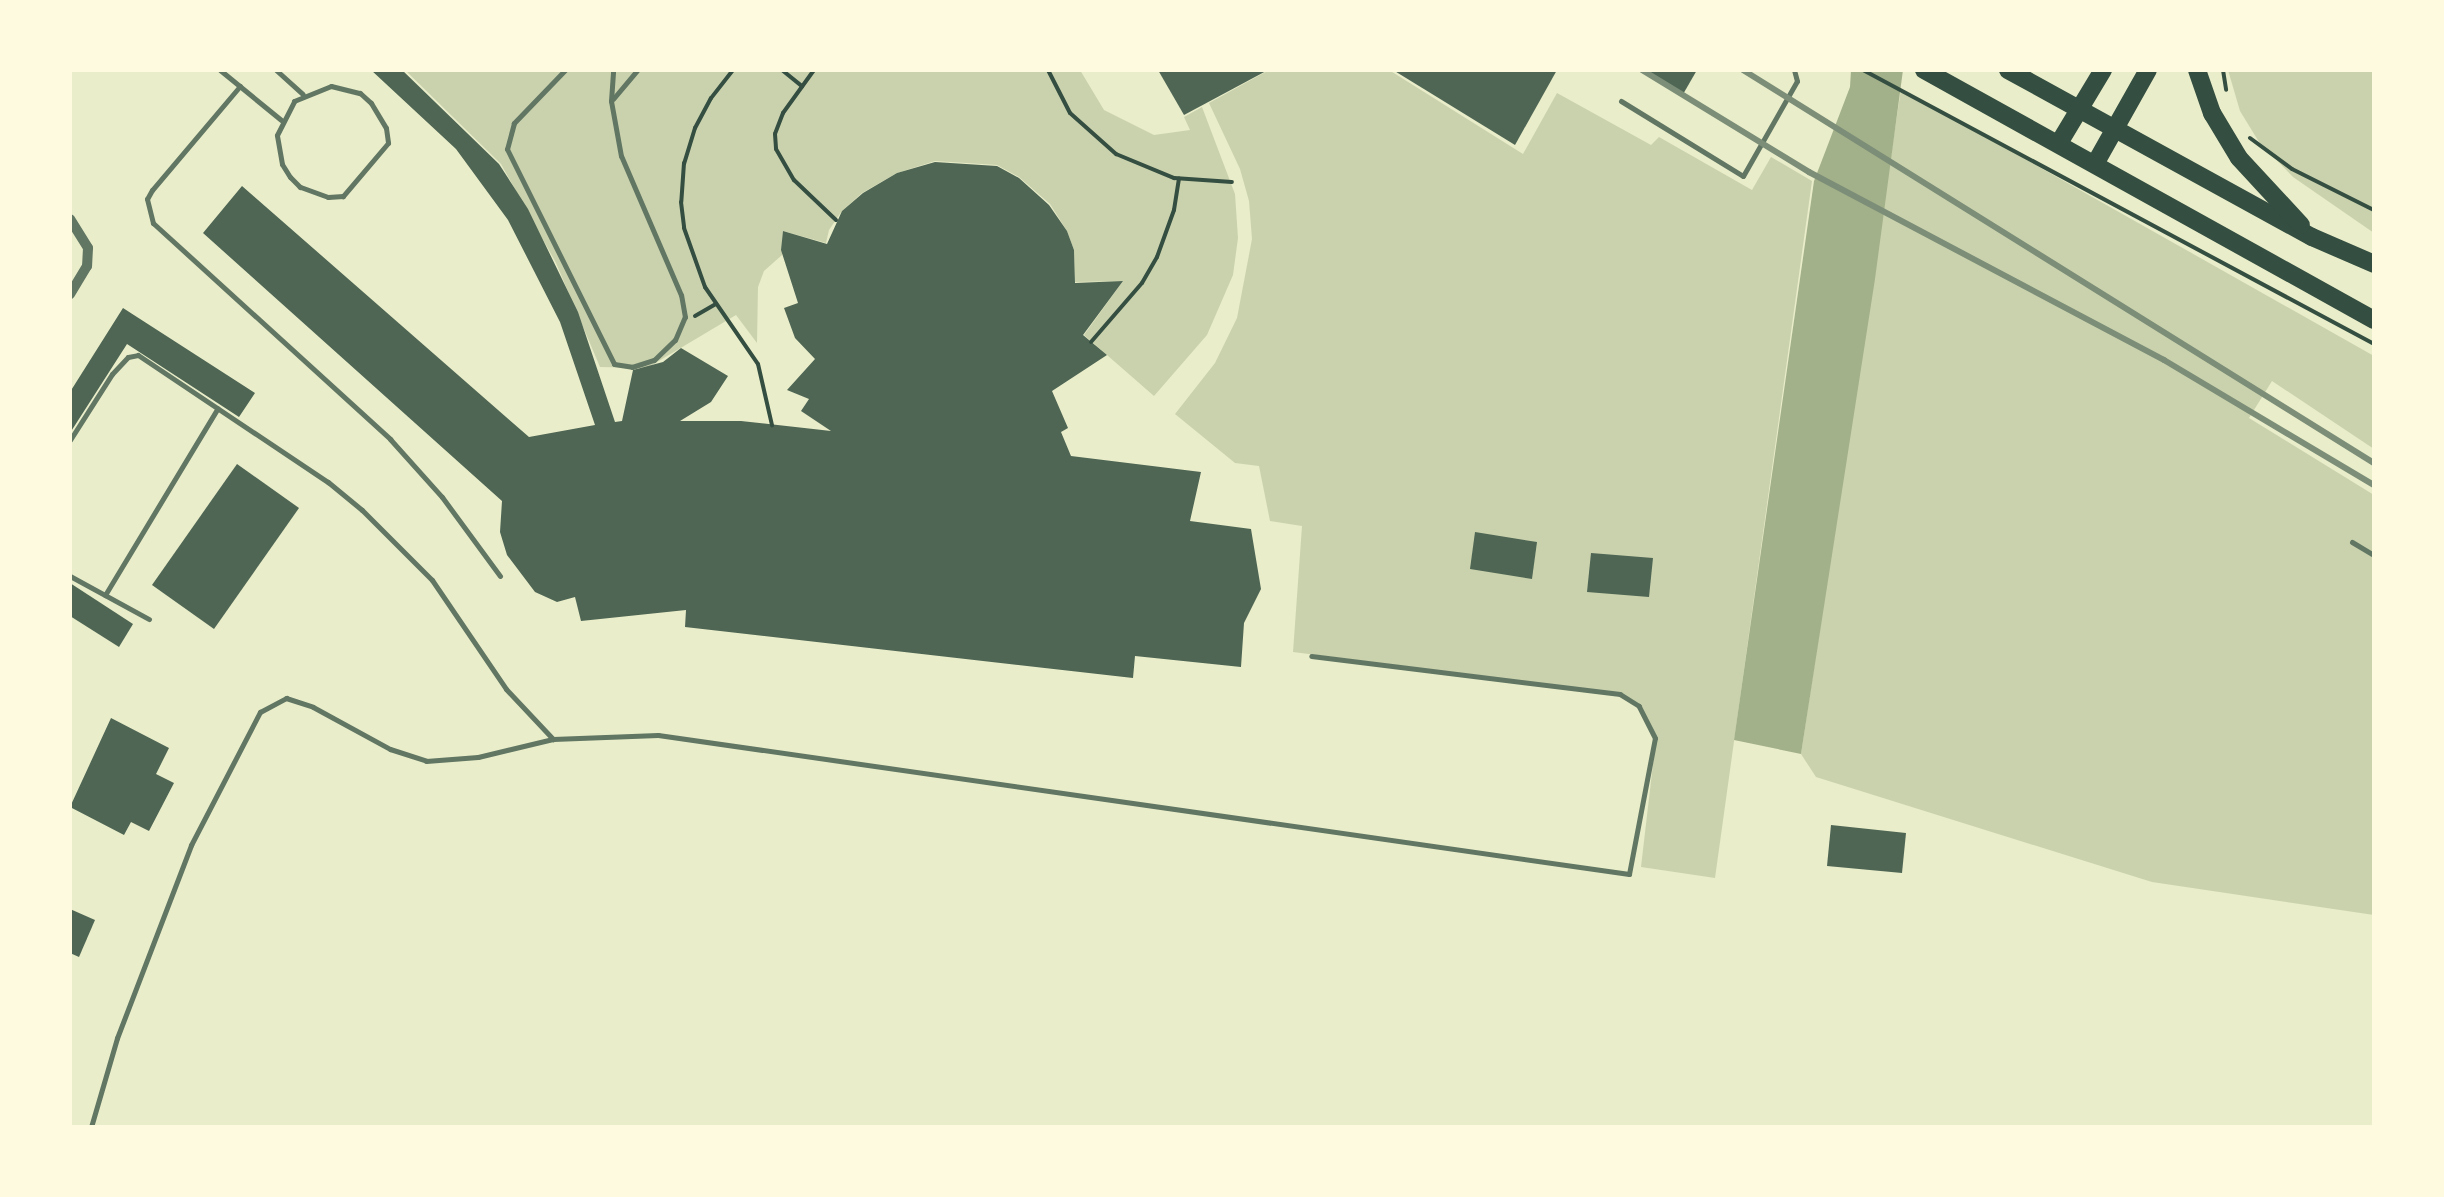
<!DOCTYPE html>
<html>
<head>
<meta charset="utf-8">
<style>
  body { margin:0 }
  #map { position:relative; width:2444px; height:1197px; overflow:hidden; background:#e9edc9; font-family:"Alegreya Sans",sans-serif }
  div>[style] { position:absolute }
  .green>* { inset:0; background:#cad2ad }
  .water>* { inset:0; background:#a3b18a }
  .building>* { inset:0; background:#4f6655 }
  .path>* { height:4px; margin:-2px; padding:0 2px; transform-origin:2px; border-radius:2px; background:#344e41 }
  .service>* { height:5px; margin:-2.5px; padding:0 2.5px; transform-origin:2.5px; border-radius:2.5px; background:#617663 }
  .minor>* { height:10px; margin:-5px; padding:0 5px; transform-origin:5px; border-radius:5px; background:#617663 }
  .primary>* { height:18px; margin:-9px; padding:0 9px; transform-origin:9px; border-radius:9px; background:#344e41 }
  .rail>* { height:6px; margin:-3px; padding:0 3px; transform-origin:3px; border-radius:3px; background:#7c8e77 }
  span { translate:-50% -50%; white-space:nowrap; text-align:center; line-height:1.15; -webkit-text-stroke:10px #fefae0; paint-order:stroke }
  .frame { position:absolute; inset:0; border:72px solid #fefae0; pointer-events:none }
</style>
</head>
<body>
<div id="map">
  <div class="green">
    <i style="clip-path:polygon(405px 70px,1080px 70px,1104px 110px,1154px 135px,1190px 130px,1184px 117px,1202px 107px,1235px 194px,1238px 238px,1233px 275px,1207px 335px,1154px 396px,1084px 335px,1123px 281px,1075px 282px,1074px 250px,1067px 231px,1050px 204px,1019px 177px,997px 165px,935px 161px,897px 173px,862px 193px,842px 211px,829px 230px,826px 243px,783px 231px,782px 255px,764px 271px,758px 287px,757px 343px,736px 315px,647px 368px,600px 367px,556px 263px,501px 164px)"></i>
    <i style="clip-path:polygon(1269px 70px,1389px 70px,1523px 154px,1557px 93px,1651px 145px,1659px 137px,1752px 190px,1771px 157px,1812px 181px,1715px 878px,1641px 867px,1656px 738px,1640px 705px,1621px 693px,1293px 652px,1302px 526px,1270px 521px,1259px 466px,1235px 463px,1175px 414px,1215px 363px,1237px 318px,1252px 239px,1249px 201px,1240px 169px,1209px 103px)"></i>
    <i style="clip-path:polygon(2228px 70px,2374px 70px,2374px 233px,2293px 177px,2259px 142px,2240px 111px)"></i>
    <i style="clip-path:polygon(1901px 89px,2374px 356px,2374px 449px,2272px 381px,2249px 418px,2374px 495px,2374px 915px,2152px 882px,1816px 777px,1801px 754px)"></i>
  </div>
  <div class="water">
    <i style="clip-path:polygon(1851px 70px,1903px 70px,1875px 279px,1801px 754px,1734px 740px,1814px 181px,1850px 87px)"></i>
  </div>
  <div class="building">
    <i style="clip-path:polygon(371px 70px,402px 70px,499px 164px,528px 209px,578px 312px,615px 422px,622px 421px,633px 370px,663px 362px,681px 348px,728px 376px,711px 402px,680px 421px,741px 421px,831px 431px,801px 411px,809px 399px,787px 390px,815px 359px,795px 338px,784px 308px,798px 303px,781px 250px,783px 231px,827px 244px,842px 211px,863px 193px,897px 173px,935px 162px,997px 166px,1019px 178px,1049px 205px,1067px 231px,1074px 250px,1075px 283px,1123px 281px,1083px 335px,1107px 355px,1052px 391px,1068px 428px,1061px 432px,1071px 456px,1201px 472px,1190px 521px,1251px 529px,1261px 589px,1244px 623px,1241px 667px,1135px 656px,1133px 678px,685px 627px,686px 610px,581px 621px,575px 597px,557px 602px,535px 592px,507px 555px,500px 532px,502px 501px,203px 233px,242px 186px,529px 437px,595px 425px,560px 322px,508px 220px,456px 149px)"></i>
    <i style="clip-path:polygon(1158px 70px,1268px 70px,1184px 115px)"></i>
    <i style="clip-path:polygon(1393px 70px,1557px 70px,1515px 145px)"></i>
    <i style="clip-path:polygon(1639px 70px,1697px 70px,1682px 96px)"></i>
    <i style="clip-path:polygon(123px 308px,255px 393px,239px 417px,127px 344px,70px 433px,70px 392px)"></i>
    <i style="clip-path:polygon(237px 464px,299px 508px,214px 629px,152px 585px)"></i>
    <i style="clip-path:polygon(1475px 532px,1537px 542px,1532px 579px,1470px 569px)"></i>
    <i style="clip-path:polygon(1591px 553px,1653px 558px,1649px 597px,1587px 592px)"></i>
    <i style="clip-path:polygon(70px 583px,133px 624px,119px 647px,70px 616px)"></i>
    <i style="clip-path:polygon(111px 718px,169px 748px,156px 774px,174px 783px,149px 831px,131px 822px,124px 835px,70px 807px)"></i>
    <i style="clip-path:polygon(1831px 825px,1906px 833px,1902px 873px,1827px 866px)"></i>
    <i style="clip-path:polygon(70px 909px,95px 920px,79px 957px,70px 953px)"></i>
  </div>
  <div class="path">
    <i style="left:733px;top:70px;width:36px;rotate:128deg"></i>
    <i style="left:711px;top:98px;width:34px;rotate:118deg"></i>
    <i style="left:695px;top:128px;width:37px;rotate:107deg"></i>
    <i style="left:684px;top:163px;width:39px;rotate:94deg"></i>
    <i style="left:681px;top:202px;width:26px;rotate:83deg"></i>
    <i style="left:684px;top:228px;width:63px;rotate:70.4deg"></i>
    <i style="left:705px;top:287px;width:93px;rotate:55.5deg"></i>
    <i style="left:758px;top:364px;width:63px;rotate:77.1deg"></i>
    <i style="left:782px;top:70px;width:26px;rotate:39deg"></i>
    <i style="left:814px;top:70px;width:53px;rotate:125.8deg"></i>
    <i style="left:783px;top:113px;width:22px;rotate:111deg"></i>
    <i style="left:775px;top:134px;width:15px;rotate:86deg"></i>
    <i style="left:776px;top:149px;width:36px;rotate:60deg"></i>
    <i style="left:794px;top:180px;width:58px;rotate:43.6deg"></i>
    <i style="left:1048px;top:70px;width:48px;rotate:62.9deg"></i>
    <i style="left:1070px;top:113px;width:62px;rotate:41.7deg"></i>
    <i style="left:1116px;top:154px;width:63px;rotate:22.5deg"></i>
    <i style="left:1174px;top:178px;width:58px;rotate:3.9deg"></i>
    <i style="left:1863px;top:70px;width:580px;rotate:28.2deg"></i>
    <i style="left:2223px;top:70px;width:20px;rotate:81deg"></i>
    <i style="left:2250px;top:138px;width:52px;rotate:36.4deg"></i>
    <i style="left:2292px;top:169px;width:92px;rotate:26.6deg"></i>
    <i style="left:695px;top:316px;width:24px;rotate:-30deg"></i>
    <i style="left:1091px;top:342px;width:78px;rotate:-49.2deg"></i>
    <i style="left:1142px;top:283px;width:30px;rotate:-60deg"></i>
    <i style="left:1157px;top:257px;width:50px;rotate:-70.1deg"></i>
    <i style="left:1174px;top:210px;width:32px;rotate:-81deg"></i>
  </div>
  <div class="service">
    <i style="left:220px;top:70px;width:79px;rotate:39.3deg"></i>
    <i style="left:276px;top:70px;width:36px;rotate:42deg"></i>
    <i style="left:565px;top:70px;width:74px;rotate:133.9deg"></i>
    <i style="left:514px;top:123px;width:27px;rotate:105deg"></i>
    <i style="left:507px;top:149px;width:240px;rotate:63.5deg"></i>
    <i style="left:614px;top:364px;width:18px;rotate:9deg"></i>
    <i style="left:632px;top:367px;width:23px;rotate:-18deg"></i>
    <i style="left:654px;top:360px;width:29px;rotate:-44deg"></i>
    <i style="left:675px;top:340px;width:25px;rotate:-67deg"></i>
    <i style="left:685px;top:317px;width:22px;rotate:-100deg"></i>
    <i style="left:681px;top:295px;width:151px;rotate:-113.3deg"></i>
    <i style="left:621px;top:156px;width:56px;rotate:-100.3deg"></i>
    <i style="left:611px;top:101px;width:31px;rotate:-86deg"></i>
    <i style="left:240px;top:86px;width:136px;rotate:130.2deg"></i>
    <i style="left:152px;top:190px;width:10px;rotate:119deg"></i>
    <i style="left:147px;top:199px;width:25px;rotate:76deg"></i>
    <i style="left:153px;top:223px;width:321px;rotate:42.3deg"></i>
    <i style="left:390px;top:439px;width:78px;rotate:48.1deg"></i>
    <i style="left:442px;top:497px;width:98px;rotate:53.7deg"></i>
    <i style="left:331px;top:86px;width:30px;rotate:14deg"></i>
    <i style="left:360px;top:93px;width:15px;rotate:42deg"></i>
    <i style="left:371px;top:103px;width:29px;rotate:59deg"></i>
    <i style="left:386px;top:128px;width:15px;rotate:82deg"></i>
    <i style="left:388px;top:143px;width:70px;rotate:130.3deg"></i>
    <i style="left:343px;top:196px;width:15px;rotate:176deg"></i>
    <i style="left:328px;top:197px;width:30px;rotate:-160deg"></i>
    <i style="left:300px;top:187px;width:14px;rotate:-135deg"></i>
    <i style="left:290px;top:177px;width:15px;rotate:-122deg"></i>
    <i style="left:282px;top:164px;width:29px;rotate:-100deg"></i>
    <i style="left:277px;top:135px;width:38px;rotate:-63deg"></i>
    <i style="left:294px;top:101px;width:40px;rotate:-22deg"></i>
    <i style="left:613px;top:99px;width:38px;rotate:-50deg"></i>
    <i style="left:1621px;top:101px;width:143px;rotate:31.6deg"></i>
    <i style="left:1743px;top:176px;width:109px;rotate:-60.4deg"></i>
    <i style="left:1797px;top:81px;width:11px;rotate:-105deg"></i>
    <i style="left:70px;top:440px;width:78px;rotate:-57.5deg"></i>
    <i style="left:112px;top:374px;width:23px;rotate:-47deg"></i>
    <i style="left:128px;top:357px;width:10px;rotate:-11deg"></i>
    <i style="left:138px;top:355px;width:229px;rotate:33.8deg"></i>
    <i style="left:328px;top:482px;width:44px;rotate:39.5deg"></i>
    <i style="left:362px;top:510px;width:99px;rotate:45deg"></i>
    <i style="left:432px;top:580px;width:132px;rotate:55.8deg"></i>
    <i style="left:506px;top:689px;width:69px;rotate:46.8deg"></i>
    <i style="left:2352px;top:542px;width:26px;rotate:31deg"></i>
    <i style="left:70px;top:576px;width:90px;rotate:28.6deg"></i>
    <i style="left:105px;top:595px;width:218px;rotate:-58.9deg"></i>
    <i style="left:91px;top:1127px;width:93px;rotate:-73.7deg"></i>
    <i style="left:117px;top:1038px;width:207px;rotate:-69deg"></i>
    <i style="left:191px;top:845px;width:150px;rotate:-62.6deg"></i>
    <i style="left:260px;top:712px;width:30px;rotate:-28deg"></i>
    <i style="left:286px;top:698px;width:28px;rotate:18deg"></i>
    <i style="left:313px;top:707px;width:88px;rotate:28.6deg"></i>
    <i style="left:390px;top:749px;width:38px;rotate:18deg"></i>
    <i style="left:426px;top:761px;width:52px;rotate:-4.4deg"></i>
    <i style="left:478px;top:757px;width:77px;rotate:-13.5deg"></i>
    <i style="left:553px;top:739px;width:105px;rotate:-2.2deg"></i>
    <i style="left:658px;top:735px;width:981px;rotate:8.15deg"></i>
    <i style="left:1629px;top:874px;width:138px;rotate:-79.2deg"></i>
    <i style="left:1655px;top:738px;width:36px;rotate:-117deg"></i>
    <i style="left:1639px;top:706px;width:22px;rotate:-148deg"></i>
    <i style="left:1620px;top:694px;width:311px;rotate:-173deg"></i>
  </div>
  <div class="minor">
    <i style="left:70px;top:219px;width:34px;rotate:58deg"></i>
    <i style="left:88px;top:248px;width:18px;rotate:93deg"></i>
    <i style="left:87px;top:266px;width:33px;rotate:121deg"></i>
  </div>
  <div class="primary">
    <i style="left:1924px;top:70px;width:515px;rotate:29.05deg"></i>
    <i style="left:2008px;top:70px;width:347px;rotate:28.8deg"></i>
    <i style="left:2312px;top:237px;width:68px;rotate:23.5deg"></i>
    <i style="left:2197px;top:70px;width:46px;rotate:70.8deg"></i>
    <i style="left:2212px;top:113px;width:52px;rotate:59deg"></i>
    <i style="left:2239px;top:158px;width:91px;rotate:47.2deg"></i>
    <i style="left:2059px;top:143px;width:85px;rotate:-58.9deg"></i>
    <i style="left:2095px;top:164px;width:108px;rotate:-60.6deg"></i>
  </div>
  <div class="rail">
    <i style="left:1642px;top:70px;width:196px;rotate:31.4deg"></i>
    <i style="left:1809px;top:172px;width:402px;rotate:27.9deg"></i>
    <i style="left:2164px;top:360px;width:244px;rotate:30.8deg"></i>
    <i style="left:1743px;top:70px;width:743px;rotate:31.92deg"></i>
  </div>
  <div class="frame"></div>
</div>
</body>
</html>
